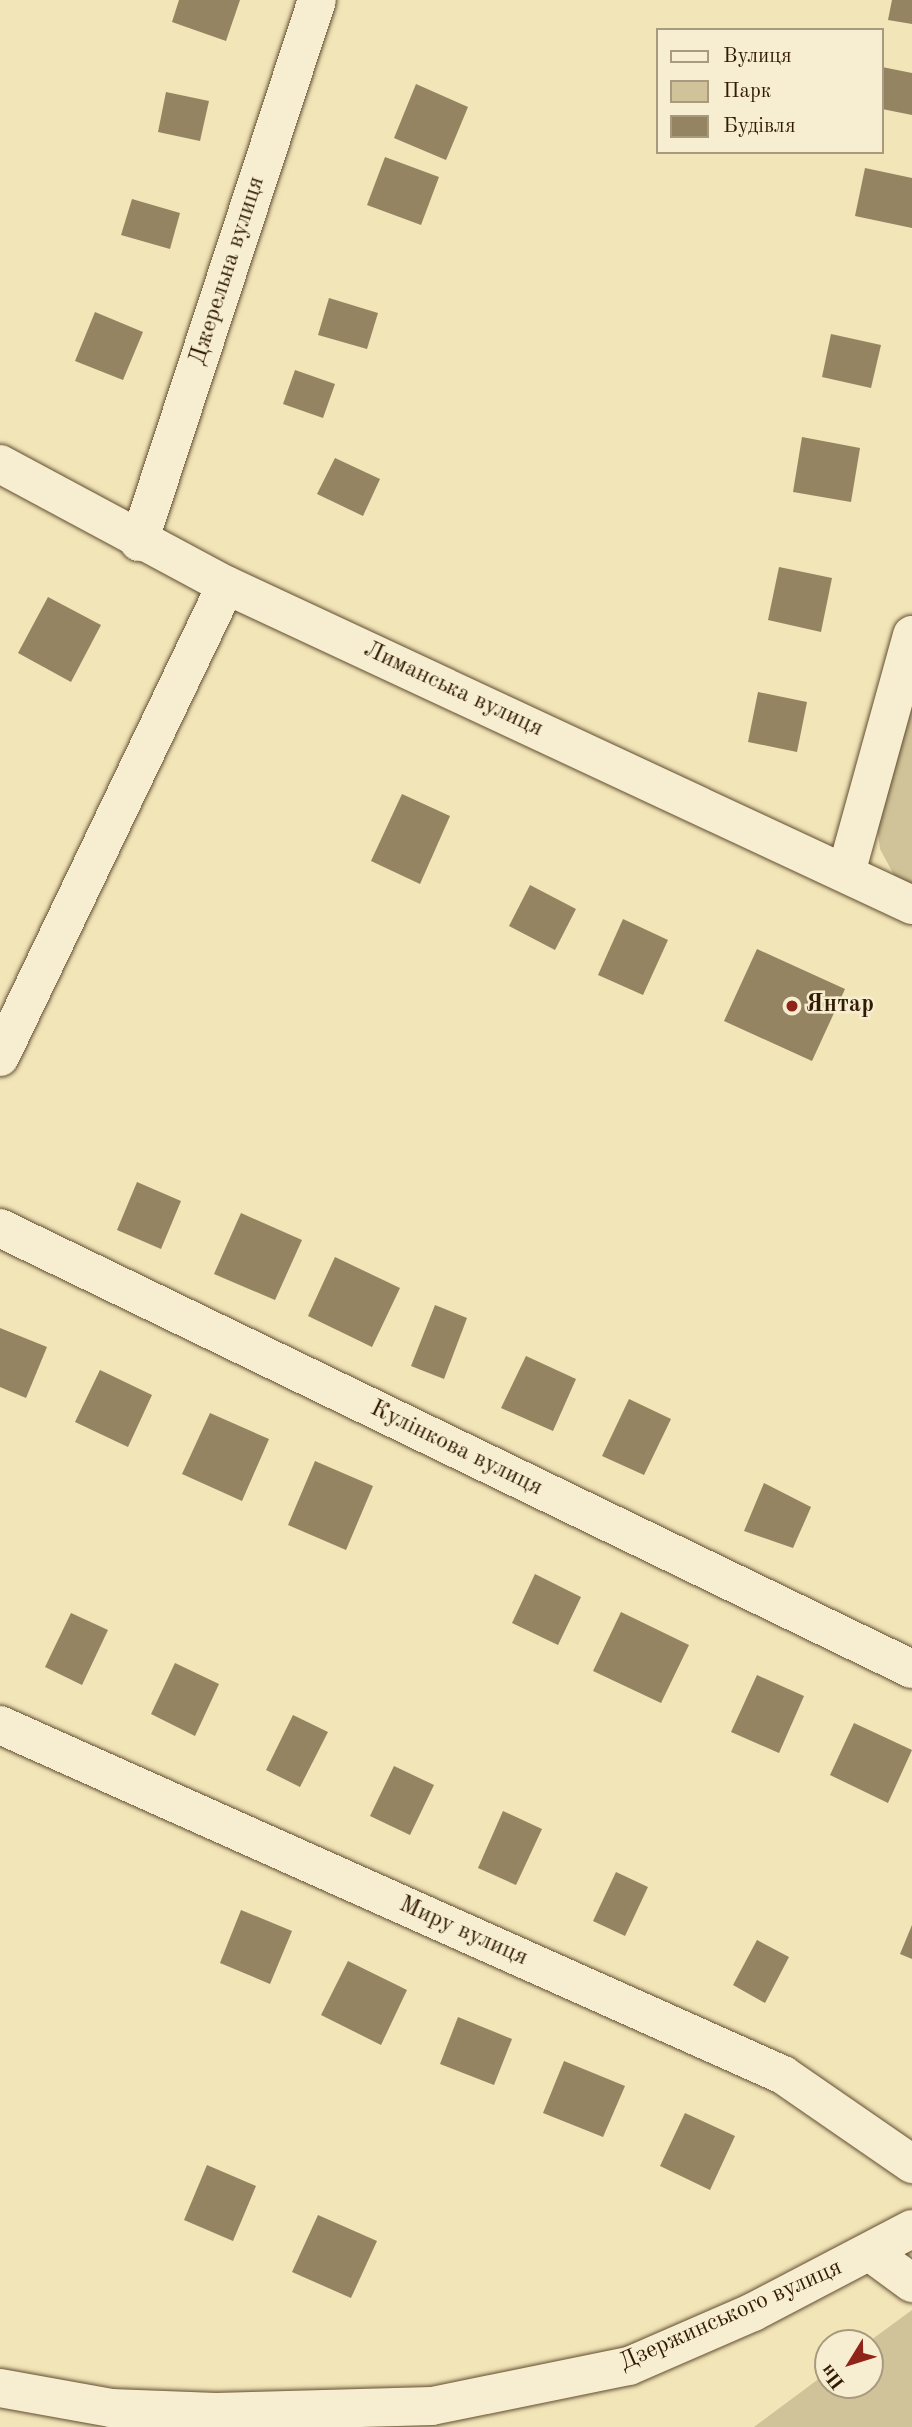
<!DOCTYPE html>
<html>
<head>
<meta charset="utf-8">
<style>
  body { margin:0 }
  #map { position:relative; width:912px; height:2427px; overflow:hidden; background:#f2e5b8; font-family:"Old Standard TT",serif }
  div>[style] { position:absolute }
  .green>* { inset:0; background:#d1c399 }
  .building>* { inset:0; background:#958461 }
  .roads { filter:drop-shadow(0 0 2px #614e30) drop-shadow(0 0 2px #614e30) }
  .minor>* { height:38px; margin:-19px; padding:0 19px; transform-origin:19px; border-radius:19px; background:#f7eed1 }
  .dots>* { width:19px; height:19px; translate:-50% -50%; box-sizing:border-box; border:4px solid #f7eed1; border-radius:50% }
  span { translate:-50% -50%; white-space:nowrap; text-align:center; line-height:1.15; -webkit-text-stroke:5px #f7eed1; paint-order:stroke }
  .street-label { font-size:24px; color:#311b02 }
  .poi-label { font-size:24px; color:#311b02; font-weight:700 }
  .left { translate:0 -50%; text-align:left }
  .legend { position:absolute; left:656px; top:28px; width:228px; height:126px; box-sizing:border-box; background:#f7eed1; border:2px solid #a89a7e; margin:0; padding:9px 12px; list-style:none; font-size:21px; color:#311b02 }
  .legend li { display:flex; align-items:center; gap:14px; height:35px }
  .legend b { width:35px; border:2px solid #a89a7e }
  .north { position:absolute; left:814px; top:2329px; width:70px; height:70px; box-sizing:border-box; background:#f7eed1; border:2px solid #a89a7e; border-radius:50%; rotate:232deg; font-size:19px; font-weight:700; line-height:28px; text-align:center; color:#311b02 }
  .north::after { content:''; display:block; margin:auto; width:24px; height:32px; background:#8f2418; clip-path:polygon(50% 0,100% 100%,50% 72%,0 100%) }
</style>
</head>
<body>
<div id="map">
  <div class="green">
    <i style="clip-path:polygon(912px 693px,912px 886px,894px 875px,880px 849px,876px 818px)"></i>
    <i style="clip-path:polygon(912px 2310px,912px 2427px,754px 2427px,828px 2372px,828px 2385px,870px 2385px,867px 2343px)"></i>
  </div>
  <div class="building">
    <i style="clip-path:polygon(179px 0,240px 0,226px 41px,172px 22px)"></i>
    <i style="clip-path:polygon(892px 0,912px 0,912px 24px,888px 20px)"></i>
    <i style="clip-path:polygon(882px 67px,912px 73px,912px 115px,882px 109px)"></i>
    <i style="clip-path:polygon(416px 84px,468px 107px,446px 160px,394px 138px)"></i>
    <i style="clip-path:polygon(166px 92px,209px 101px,200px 141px,158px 132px)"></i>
    <i style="clip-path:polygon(385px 157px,439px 177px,421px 225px,367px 205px)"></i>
    <i style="clip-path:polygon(865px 168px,912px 178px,912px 228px,855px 216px)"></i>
    <i style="clip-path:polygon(132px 199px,180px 213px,170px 249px,121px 235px)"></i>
    <i style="clip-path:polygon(329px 298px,378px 313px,367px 349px,318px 335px)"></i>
    <i style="clip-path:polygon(95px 312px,143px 332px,123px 380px,75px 361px)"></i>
    <i style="clip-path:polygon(831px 334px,881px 345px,871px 388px,822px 377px)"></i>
    <i style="clip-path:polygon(295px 370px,335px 384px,323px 418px,283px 404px)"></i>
    <i style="clip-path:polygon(802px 437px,860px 448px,851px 502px,793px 492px)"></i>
    <i style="clip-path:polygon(335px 458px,380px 479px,363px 516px,317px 494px)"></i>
    <i style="clip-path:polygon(779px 567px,832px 578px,821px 632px,768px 620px)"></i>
    <i style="clip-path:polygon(48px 597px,101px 625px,71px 682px,18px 653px)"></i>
    <i style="clip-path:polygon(758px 692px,807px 702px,797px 752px,748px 742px)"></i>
    <i style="clip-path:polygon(402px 794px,450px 816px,420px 884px,371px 861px)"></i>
    <i style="clip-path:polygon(530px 885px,576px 909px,555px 950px,509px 926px)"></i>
    <i style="clip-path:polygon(623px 919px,668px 940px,643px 995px,598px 975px)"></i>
    <i style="clip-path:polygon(757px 949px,845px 989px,812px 1061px,724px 1021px)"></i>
    <i style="clip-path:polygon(137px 1182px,181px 1201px,161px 1249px,117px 1230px)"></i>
    <i style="clip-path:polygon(241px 1213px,302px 1240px,275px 1300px,214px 1274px)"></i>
    <i style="clip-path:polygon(335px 1257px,400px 1288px,372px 1347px,308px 1316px)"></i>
    <i style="clip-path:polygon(435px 1305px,467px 1318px,444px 1379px,411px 1366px)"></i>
    <i style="clip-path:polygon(0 1328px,47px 1347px,26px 1398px,0 1387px)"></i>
    <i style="clip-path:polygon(526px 1356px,576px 1379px,553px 1431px,501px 1408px)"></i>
    <i style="clip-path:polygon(100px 1370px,152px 1395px,128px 1447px,75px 1422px)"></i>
    <i style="clip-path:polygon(629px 1399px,671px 1419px,644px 1475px,602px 1456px)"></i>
    <i style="clip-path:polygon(210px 1413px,269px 1439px,242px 1501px,182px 1474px)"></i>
    <i style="clip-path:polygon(315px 1461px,373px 1486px,346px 1550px,288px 1525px)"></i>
    <i style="clip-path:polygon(764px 1483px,811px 1507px,793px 1548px,744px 1531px)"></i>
    <i style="clip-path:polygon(535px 1574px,581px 1597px,558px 1645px,512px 1623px)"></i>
    <i style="clip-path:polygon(621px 1612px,689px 1645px,661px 1703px,593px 1671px)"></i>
    <i style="clip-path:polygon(71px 1613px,108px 1630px,82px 1685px,45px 1667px)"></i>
    <i style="clip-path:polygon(175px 1663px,219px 1684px,195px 1736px,151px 1714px)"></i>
    <i style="clip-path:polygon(757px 1675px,804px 1696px,779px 1753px,731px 1732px)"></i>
    <i style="clip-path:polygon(293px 1715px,328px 1732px,300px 1787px,266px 1770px)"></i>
    <i style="clip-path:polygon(854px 1723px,912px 1750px,888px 1803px,830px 1775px)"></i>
    <i style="clip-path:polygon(394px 1766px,434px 1785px,410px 1835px,370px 1816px)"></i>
    <i style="clip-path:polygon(503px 1811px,542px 1829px,516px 1885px,478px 1868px)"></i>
    <i style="clip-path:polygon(616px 1872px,648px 1887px,625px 1936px,593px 1921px)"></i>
    <i style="clip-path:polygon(241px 1910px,292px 1931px,270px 1984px,220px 1963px)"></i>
    <i style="clip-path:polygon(912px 1925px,912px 1959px,900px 1954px)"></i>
    <i style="clip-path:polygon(757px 1940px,789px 1957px,765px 2003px,733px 1985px)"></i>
    <i style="clip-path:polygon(348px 1961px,407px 1990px,381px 2045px,321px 2015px)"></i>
    <i style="clip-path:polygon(458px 2017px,512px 2039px,494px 2085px,440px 2064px)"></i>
    <i style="clip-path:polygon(564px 2061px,625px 2086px,603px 2137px,543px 2113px)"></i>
    <i style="clip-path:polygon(685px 2113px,735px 2136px,710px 2190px,660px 2166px)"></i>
    <i style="clip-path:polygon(207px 2165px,256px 2186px,233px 2241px,184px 2220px)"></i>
    <i style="clip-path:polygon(318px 2215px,377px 2241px,351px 2298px,292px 2272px)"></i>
  </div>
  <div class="roads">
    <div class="minor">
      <i style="left:0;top:464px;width:256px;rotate:28.2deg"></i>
      <i style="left:226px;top:585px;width:757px;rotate:25.01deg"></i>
      <i style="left:139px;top:542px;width:570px;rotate:-71.82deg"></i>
      <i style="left:846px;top:873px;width:247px;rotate:-74.5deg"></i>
      <i style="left:0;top:1057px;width:523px;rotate:-64.41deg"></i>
      <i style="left:0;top:1228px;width:1013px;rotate:25.81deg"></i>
      <i style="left:0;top:1725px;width:858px;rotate:24.08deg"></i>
      <i style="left:783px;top:2075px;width:157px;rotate:34.6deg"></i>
      <i style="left:871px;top:2253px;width:51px;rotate:36.2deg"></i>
      <i style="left:0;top:2388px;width:113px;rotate:10.2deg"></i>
      <i style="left:111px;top:2408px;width:105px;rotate:2.2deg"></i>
      <i style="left:216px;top:2412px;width:216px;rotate:-1.6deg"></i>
      <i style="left:432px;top:2406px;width:201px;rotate:-11.5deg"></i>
      <i style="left:629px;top:2366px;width:135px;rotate:-23.5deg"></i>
      <i style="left:753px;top:2312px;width:179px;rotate:-27.6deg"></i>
    </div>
  </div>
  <div class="dots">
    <i style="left:792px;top:1006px;background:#8f2418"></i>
  </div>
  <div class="street-label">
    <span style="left:228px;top:271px;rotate:-72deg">Джерельна вулиця</span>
    <span style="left:453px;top:690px;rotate:25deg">Лиманська вулиця</span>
    <span style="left:456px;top:1449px;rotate:26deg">Кулінкова вулиця</span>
    <span style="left:463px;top:1932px;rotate:24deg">Миру вулиця</span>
    <span style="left:731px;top:2316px;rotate:-24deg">Дзержинського вулиця</span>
  </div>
  <div class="poi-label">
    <span class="left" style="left:806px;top:1006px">Янтар</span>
  </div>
  <ul class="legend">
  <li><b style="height:9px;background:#f7eed1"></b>Вулиця</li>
  <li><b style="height:19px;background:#d1c399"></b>Парк</li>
  <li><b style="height:19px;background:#958461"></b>Будівля</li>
  </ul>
  <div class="north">Пн</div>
</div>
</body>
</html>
